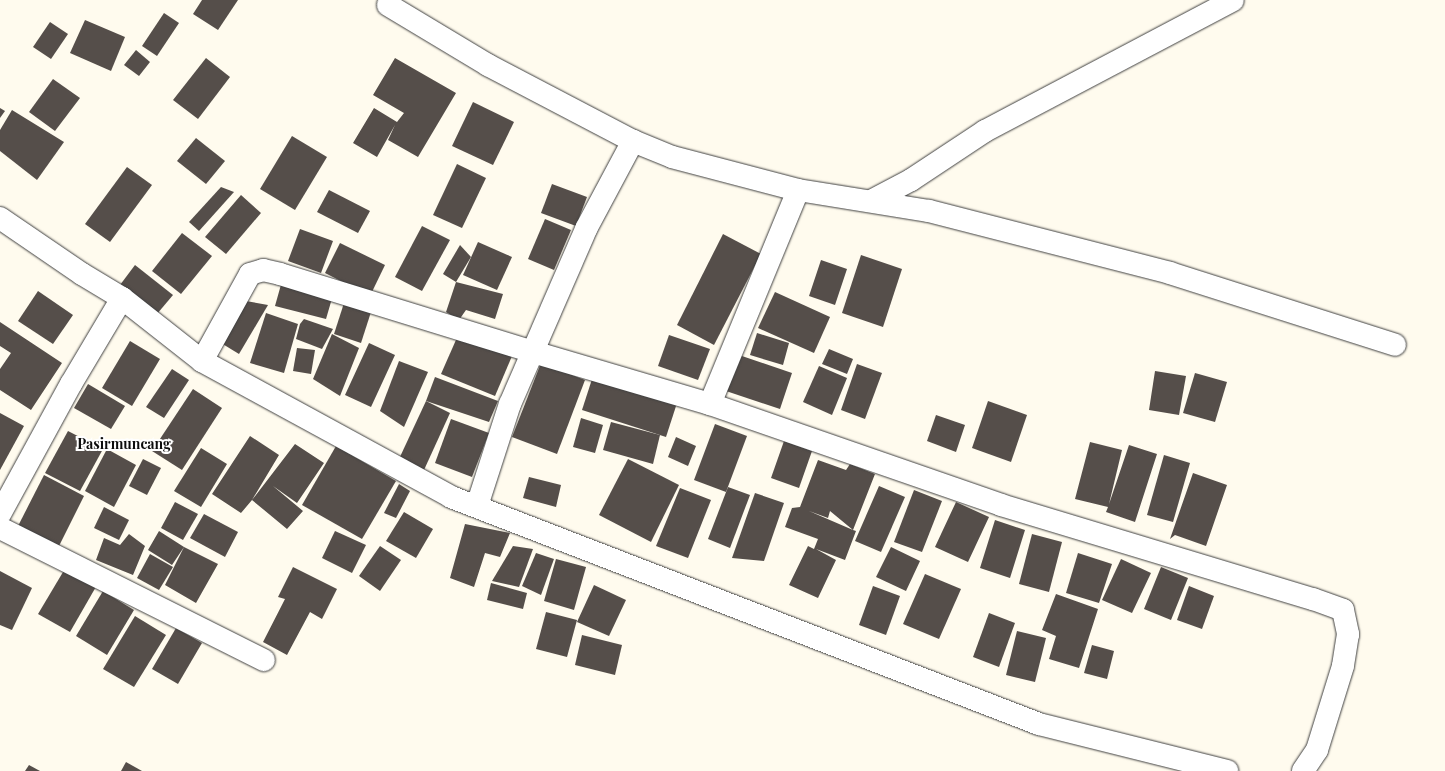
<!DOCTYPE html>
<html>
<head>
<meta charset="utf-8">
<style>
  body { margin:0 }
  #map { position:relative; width:1445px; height:771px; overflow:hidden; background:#fffbee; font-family:"Playfair Display",serif }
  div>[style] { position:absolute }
  .building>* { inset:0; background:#554e4a }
  .roads { filter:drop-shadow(0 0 1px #404040) drop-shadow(0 0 1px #404040) }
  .minor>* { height:22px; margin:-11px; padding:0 11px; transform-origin:11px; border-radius:11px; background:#fff }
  span { translate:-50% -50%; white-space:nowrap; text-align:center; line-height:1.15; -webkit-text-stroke:4px #fff; paint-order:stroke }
  .quarter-label { font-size:14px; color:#0d0d0d; font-weight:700 }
</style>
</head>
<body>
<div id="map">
  <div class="building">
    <i style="clip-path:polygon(202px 0,238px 0,218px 30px,193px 14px)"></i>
    <i style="clip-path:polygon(164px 13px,179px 23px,157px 56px,142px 46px)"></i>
    <i style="clip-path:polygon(85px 20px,125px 37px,111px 71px,70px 53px)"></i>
    <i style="clip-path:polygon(50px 22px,68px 34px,51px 59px,33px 47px)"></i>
    <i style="clip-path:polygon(136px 50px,150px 62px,139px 76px,124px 65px)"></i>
    <i style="clip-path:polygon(206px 58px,230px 77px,198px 119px,173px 100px)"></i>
    <i style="clip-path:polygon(395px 58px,456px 93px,418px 157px,388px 140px,395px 125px,377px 157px,353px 143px,374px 108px,397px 122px,404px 113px,373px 95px)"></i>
    <i style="clip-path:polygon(53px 79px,80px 98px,55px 131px,29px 112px)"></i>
    <i style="clip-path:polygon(473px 102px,514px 122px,493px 165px,452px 146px)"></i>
    <i style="clip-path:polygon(0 108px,5px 111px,0 118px)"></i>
    <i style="clip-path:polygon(12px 110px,64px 142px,37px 180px,0 151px,0 130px)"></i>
    <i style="clip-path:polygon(292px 136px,327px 157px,295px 210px,260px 189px)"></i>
    <i style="clip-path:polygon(196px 138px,225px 161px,206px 184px,177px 161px)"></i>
    <i style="clip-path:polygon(457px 164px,486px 178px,462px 228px,433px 215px)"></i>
    <i style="clip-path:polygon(127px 167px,152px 185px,110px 242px,85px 224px)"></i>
    <i style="clip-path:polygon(552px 184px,587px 197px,576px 226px,541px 213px)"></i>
    <i style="clip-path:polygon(221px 187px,234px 192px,199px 231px,189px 222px)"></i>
    <i style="clip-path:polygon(329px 190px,370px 211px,358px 233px,317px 212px)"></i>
    <i style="clip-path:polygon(241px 195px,261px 213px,226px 254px,205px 237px)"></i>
    <i style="clip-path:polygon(545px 219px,571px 230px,554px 270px,528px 259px)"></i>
    <i style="clip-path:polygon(422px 226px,450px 240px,422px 291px,395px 277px)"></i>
    <i style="clip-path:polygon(300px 229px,333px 241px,321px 273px,288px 261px)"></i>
    <i style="clip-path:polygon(182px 233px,212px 256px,181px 294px,152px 271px)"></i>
    <i style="clip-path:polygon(723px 234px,761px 254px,714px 345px,677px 325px)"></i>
    <i style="clip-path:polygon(478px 242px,512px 257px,497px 290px,463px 275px)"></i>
    <i style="clip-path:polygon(340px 243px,385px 265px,370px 296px,325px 273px)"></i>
    <i style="clip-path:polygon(460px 245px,471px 257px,456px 282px,443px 274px)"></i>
    <i style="clip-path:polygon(861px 255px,902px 269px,883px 327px,842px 313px)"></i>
    <i style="clip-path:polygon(821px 260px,847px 269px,835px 305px,809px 296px)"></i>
    <i style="clip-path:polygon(135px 265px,173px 295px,157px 314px,120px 285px)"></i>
    <i style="clip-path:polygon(282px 281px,333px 295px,326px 319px,275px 306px)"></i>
    <i style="clip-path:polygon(456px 282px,503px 294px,495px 319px,466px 310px,459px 320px,446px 312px)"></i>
    <i style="clip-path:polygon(38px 291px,73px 315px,53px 344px,18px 321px)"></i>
    <i style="clip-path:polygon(775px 292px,830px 317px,814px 353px,758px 328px)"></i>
    <i style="clip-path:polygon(246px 301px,268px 305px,239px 354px,221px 343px)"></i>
    <i style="clip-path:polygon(344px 303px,371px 312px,361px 343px,334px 334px)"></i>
    <i style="clip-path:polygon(266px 313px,298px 324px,284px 373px,250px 363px)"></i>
    <i style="clip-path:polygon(304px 319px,333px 329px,322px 349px,296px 339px,300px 324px)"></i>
    <i style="clip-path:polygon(0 322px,62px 363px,31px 410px,0 390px,0 369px,11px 353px,0 346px)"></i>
    <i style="clip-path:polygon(459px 333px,512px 356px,495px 396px,441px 374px)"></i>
    <i style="clip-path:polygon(757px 333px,789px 343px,783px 365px,750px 355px)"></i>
    <i style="clip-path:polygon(332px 334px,359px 348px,340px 396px,313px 379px)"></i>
    <i style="clip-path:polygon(669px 335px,710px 349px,698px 380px,658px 366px)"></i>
    <i style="clip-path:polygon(130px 341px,160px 359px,132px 406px,102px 388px)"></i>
    <i style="clip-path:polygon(369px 343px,395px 355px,371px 407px,345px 395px)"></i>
    <i style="clip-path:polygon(297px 348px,315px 350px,311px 374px,293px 371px)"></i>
    <i style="clip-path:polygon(829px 349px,853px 359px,847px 374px,822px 364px)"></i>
    <i style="clip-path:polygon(739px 355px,792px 373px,780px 409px,726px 391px)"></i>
    <i style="clip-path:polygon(399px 361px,428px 372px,404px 427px,380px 411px)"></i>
    <i style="clip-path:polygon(541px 363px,585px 380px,557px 454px,512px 437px)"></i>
    <i style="clip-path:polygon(857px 364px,882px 373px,865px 419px,841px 410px)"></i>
    <i style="clip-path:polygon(819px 366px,847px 378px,832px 415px,803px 402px)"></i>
    <i style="clip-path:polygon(172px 369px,189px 380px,164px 418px,146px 407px)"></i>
    <i style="clip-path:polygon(1155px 371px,1186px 376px,1179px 415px,1149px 410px)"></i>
    <i style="clip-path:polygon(1195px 373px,1227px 382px,1215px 422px,1183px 413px)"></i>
    <i style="clip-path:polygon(593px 376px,677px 403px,666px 437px,582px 410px)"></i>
    <i style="clip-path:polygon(435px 377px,498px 401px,489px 422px,426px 401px)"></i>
    <i style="clip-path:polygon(88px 384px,125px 406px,111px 429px,74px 408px)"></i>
    <i style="clip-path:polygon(193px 389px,222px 408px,182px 470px,152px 451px)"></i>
    <i style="clip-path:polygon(426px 401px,450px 413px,424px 470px,399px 459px)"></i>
    <i style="clip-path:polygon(988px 401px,1027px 415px,1011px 462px,972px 448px)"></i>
    <i style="clip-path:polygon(0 413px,24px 426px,0 470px)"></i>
    <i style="clip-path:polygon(936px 415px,965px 425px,956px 452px,927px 441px)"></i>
    <i style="clip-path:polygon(581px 418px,603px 425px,595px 453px,573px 447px)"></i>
    <i style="clip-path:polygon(451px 419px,489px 433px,472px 477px,435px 463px)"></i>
    <i style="clip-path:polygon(611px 422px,660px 435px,653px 464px,603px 450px)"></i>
    <i style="clip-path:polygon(715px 424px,747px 436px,726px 492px,694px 480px)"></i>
    <i style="clip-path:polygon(68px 431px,103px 449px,80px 491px,45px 473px)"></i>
    <i style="clip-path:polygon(250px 436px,279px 455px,252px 500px,295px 444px,324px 463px,297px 503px,273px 486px,303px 511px,287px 529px,252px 500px,241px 513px,212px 494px)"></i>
    <i style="clip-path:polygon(676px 437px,696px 446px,688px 466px,668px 457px)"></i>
    <i style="clip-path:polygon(784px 441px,812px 451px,799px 488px,771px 478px)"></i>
    <i style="clip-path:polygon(1090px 442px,1122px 450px,1109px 504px,1129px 445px,1157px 454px,1135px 522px,1106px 512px,1108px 507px,1075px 499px)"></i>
    <i style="clip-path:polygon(336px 446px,396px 481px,362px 539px,302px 505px)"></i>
    <i style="clip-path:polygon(201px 448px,227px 464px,201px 507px,174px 491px)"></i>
    <i style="clip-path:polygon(107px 449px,136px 465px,114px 507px,85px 491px)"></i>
    <i style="clip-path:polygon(1164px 455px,1190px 463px,1173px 522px,1147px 515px)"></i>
    <i style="clip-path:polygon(143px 459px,161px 468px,147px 495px,129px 486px)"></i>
    <i style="clip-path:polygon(628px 459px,679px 485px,651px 542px,599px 515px)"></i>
    <i style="clip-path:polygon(evenodd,818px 460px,846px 470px,850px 464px,875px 474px,853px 530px,856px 531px,845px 560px,816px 549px,836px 560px,818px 598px,789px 585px,808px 546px,814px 549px,818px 539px,785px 527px,792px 508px,800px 507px,818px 460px,809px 511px,828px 518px,830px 511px,853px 530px,809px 511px)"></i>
    <i style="clip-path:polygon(1193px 473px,1227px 485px,1206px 546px,1175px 535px,1170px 539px)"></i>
    <i style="clip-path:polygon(44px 475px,84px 496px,58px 548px,17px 528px)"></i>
    <i style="clip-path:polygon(529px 477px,561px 485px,556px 507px,523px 498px)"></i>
    <i style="clip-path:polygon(399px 484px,410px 491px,396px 518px,384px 513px)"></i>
    <i style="clip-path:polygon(879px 486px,905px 497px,881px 552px,855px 541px)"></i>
    <i style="clip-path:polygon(728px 487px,750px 495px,730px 548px,708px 539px)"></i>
    <i style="clip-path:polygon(680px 488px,711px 500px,688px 558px,656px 546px)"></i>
    <i style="clip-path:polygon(914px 490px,942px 501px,922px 552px,894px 542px)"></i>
    <i style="clip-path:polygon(755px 493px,784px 503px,764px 561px,732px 558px)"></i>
    <i style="clip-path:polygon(175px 502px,198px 514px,183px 540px,161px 528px)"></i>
    <i style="clip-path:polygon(956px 502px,989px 517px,968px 562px,935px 547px)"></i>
    <i style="clip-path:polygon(104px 507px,129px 520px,119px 540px,94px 528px)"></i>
    <i style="clip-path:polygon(404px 512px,433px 529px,416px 558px,386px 541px)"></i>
    <i style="clip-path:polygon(204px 514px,238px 532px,225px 557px,190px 538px)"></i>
    <i style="clip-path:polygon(995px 520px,1025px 530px,1010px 578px,980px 568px)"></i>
    <i style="clip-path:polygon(465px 524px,510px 533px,500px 557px,485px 553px,474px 587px,450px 578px)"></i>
    <i style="clip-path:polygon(159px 531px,184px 547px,218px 564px,196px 603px,165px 585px,184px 547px,172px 565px,148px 550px)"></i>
    <i style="clip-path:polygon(335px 531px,366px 545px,352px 573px,322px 558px)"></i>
    <i style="clip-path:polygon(129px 534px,145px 546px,133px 575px,96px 560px,104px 538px,120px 545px)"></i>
    <i style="clip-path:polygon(1032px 534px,1062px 542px,1049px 592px,1019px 584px)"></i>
    <i style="clip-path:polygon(380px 546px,401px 560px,380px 591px,359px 576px)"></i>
    <i style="clip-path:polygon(513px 546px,533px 549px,519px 587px,492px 581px)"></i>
    <i style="clip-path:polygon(891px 547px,920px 561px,906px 591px,876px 577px)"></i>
    <i style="clip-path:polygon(536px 553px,554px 559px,541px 595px,522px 586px)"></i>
    <i style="clip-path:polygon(1078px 553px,1112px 564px,1099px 603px,1066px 593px)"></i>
    <i style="clip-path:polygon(150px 554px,173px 567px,159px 590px,137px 578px)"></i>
    <i style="clip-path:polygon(556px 559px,586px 567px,574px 610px,544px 601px)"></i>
    <i style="clip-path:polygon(1121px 559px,1151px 573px,1132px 613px,1102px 600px)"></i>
    <i style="clip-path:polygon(66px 567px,97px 585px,70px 632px,38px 614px)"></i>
    <i style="clip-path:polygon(293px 567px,337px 589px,322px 619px,310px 612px,287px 655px,263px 642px,285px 599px,278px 597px)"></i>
    <i style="clip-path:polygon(1161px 567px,1188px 578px,1171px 620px,1144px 609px)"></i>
    <i style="clip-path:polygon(0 571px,32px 588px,12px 630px,0 625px)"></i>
    <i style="clip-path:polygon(925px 574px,961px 589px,939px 639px,903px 624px)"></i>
    <i style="clip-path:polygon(491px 583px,527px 593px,523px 609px,487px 600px)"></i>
    <i style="clip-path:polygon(594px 585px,626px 600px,609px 636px,577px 622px)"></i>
    <i style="clip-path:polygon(873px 586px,900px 596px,886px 635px,859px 625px)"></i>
    <i style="clip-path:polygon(1189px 586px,1214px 596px,1202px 629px,1177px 620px)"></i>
    <i style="clip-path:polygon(103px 591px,134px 610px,107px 655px,76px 636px)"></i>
    <i style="clip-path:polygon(1056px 594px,1098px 609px,1079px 668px,1049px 659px,1056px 636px,1042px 630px)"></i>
    <i style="clip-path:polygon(546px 612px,577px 620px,567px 657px,536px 649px)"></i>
    <i style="clip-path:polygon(989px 613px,1015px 623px,999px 667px,973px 657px)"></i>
    <i style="clip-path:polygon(135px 616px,166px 635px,134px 687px,103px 669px)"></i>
    <i style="clip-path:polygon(176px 628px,202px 643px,178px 684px,152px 669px)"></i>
    <i style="clip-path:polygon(1017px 631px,1046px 638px,1035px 682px,1006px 675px)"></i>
    <i style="clip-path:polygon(582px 635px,622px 645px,615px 675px,575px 665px)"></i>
    <i style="clip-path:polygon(1092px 645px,1114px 651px,1107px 679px,1084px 673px)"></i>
    <i style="clip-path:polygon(126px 762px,142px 771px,121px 771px)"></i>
    <i style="clip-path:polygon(29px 765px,40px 771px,25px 771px)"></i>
  </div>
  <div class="roads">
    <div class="minor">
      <i style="left:388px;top:5px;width:117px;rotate:31deg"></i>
      <i style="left:488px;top:65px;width:164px;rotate:27.7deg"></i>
      <i style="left:873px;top:200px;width:43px;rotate:-27.8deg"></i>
      <i style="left:911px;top:180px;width:89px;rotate:-33.5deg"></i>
      <i style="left:985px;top:131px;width:280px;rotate:-27.8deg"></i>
      <i style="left:0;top:218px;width:99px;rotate:34.3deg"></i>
      <i style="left:82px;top:274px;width:47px;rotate:31deg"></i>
      <i style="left:202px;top:361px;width:99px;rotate:-61.1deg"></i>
      <i style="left:250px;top:274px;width:14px;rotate:-17deg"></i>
      <i style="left:263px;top:270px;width:17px;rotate:13deg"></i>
      <i style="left:280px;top:274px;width:265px;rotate:17.1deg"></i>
      <i style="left:533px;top:352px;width:184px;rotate:16.4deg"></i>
      <i style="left:710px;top:404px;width:308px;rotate:19.1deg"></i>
      <i style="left:1001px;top:505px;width:326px;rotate:16.8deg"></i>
      <i style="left:1313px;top:599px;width:32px;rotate:20deg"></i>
      <i style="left:1343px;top:610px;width:25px;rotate:78deg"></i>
      <i style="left:1348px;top:634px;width:32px;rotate:99deg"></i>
      <i style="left:1343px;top:666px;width:88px;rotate:107.2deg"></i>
      <i style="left:1317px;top:750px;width:25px;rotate:124deg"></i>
      <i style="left:710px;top:404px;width:231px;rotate:-67.6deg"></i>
      <i style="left:477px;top:506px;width:107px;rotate:-72.1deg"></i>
      <i style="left:510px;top:404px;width:191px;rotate:-66.5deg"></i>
      <i style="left:586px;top:229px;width:100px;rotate:-61.9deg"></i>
      <i style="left:633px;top:141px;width:42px;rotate:22.3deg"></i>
      <i style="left:672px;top:157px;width:130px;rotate:14.7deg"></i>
      <i style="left:798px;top:190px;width:133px;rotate:9.1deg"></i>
      <i style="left:929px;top:211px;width:249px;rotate:14.4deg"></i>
      <i style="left:1170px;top:273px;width:236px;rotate:17.7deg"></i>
      <i style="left:0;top:514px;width:148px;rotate:-61.4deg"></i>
      <i style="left:71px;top:384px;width:100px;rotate:-59.3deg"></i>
      <i style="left:122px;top:298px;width:102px;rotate:38.2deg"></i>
      <i style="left:202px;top:361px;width:284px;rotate:28.6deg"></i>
      <i style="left:451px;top:497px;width:630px;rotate:21.11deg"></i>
      <i style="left:1039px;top:724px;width:194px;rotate:14deg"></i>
      <i style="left:0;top:528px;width:295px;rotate:26.6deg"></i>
    </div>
  </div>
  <div class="quarter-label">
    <span style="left:124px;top:444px">Pasirmuncang</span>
  </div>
</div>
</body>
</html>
